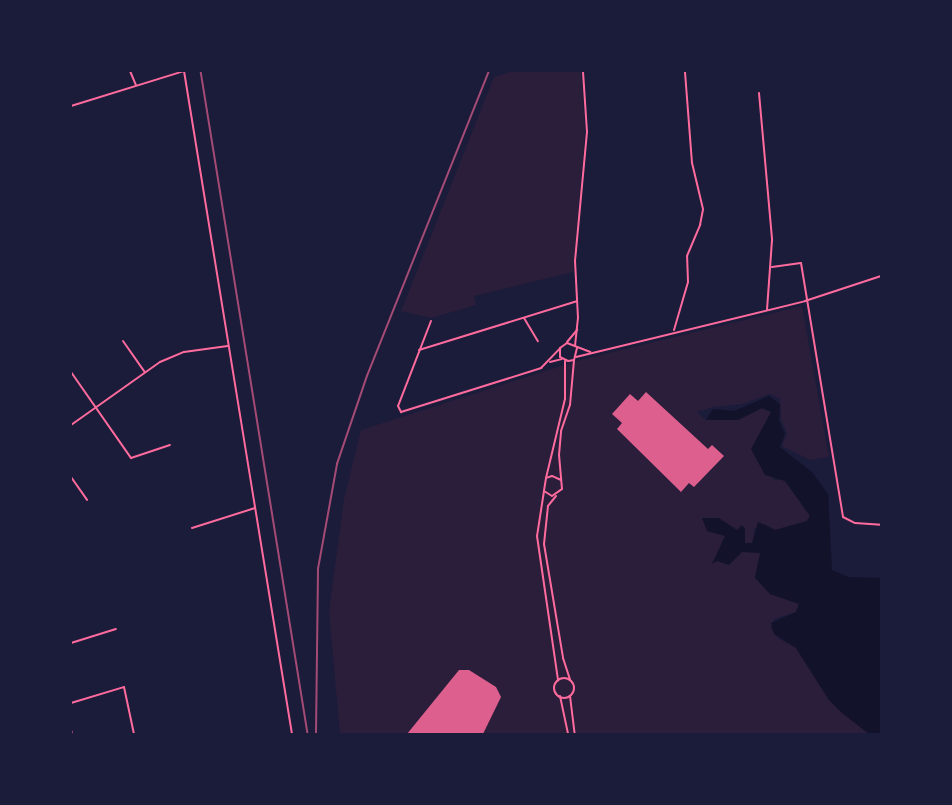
<!DOCTYPE html>
<html>
<head>
<meta charset="utf-8">
<style>
  body { margin:0 }
  #map { position:relative; width:952px; height:805px; overflow:hidden; background:#1b1b3a; font-family:"DM Sans",sans-serif }
  div>[style] { position:absolute }
  .green>* { inset:0; background:#2a1e3b }
  .water>* { inset:0; background:#12122b }
  .building>* { inset:0; background:#dd5f8e }
  .minor>* { height:2px; margin:-1px; padding:0 1px; transform-origin:1px; border-radius:1px; background:#ff6b9d }
  .minor>.ring { margin:-1px; padding:0; box-sizing:content-box; background:none; border:2px solid #ff6b9d; border-radius:50% }
  .tertiary>* { height:2px; margin:-1px; padding:0 1px; transform-origin:1px; border-radius:1px; background:#ff6b9d }
  .rail>* { height:1.5px; margin:-0.75px; padding:0 0.75px; transform-origin:0.75px; border-radius:0.75px; background:#a44b75 }
  span { translate:-50% -50%; white-space:nowrap; text-align:center; line-height:1.15; -webkit-text-stroke:4px #1b1b3a; paint-order:stroke }
  .frame { position:absolute; inset:0; border:72px solid #1b1b3a; pointer-events:none }
</style>
</head>
<body>
<div id="map">
  <div class="green">
    <i style="clip-path:polygon(513px 71px,581px 71px,585px 132px,573px 272px,474px 296px,476px 305px,431px 318px,401px 311px,494px 77px)"></i>
    <i style="clip-path:polygon(802px 306px,829px 457px,810px 460px,782px 446px,787px 433px,781px 419px,780px 399px,770px 394px,742px 404px,713px 407px,697px 412px,706px 420px,738px 420px,762px 408px,772px 412px,767px 427px,756px 439px,774px 480px,785px 480px,810px 516px,807px 521px,775px 530px,765px 524px,754px 529px,753px 552px,761px 553px,755px 577px,770px 594px,799px 603px,796px 612px,774px 619px,771px 628px,778px 638px,796px 648px,829px 700px,869px 734px,340px 734px,329px 611px,344px 499px,361px 430px,580px 360px)"></i>
  </div>
  <div class="water">
    <i style="clip-path:polygon(769px 396px,780px 404px,779px 420px,785px 434px,780px 447px,812px 472px,828px 494px,832px 570px,848px 577px,881px 578px,881px 734px,869px 734px,842px 713px,829px 700px,796px 648px,774px 634px,771px 623px,796px 612px,799px 604px,770px 594px,755px 578px,760px 553px,742px 552px,729px 565px,717px 561px,712px 564px,725px 536px,707px 531px,702px 518px,719px 518px,737px 530px,742px 525px,745px 529px,745px 543px,752px 543px,758px 522px,775px 530px,807px 521px,810px 516px,785px 481px,765px 475px,751px 449px,771px 412px,762px 408px,738px 420px,706px 420px,713px 409px,734px 411px)"></i>
  </div>
  <div class="building">
    <i style="clip-path:polygon(646px 392px,708px 449px,712px 445px,724px 456px,694px 487px,689px 483px,681px 492px,617px 429px,622px 423px,612px 414px,630px 394px,638px 401px)"></i>
    <i style="clip-path:polygon(459px 670px,469px 670px,496px 687px,501px 697px,483px 734px,407px 734px)"></i>
  </div>
  <div class="minor">
    <i style="left:130px;top:71px;width:15px;rotate:67deg"></i>
    <i style="left:759px;top:93px;width:148px;rotate:84.9deg"></i>
    <i style="left:772px;top:240px;width:70px;rotate:94.1deg"></i>
    <i style="left:772px;top:267px;width:29px;rotate:-8deg"></i>
    <i style="left:801px;top:263px;width:257px;rotate:80.6deg"></i>
    <i style="left:843px;top:517px;width:13px;rotate:27deg"></i>
    <i style="left:855px;top:523px;width:26px;rotate:4deg"></i>
    <i style="left:524px;top:318px;width:27px;rotate:59deg"></i>
    <i style="left:431px;top:321px;width:91px;rotate:111.2deg"></i>
    <i style="left:398px;top:406px;width:7px;rotate:63deg"></i>
    <i style="left:401px;top:412px;width:147px;rotate:-17.4deg"></i>
    <i style="left:541px;top:368px;width:28px;rotate:-46deg"></i>
    <i style="left:674px;top:330px;width:50px;rotate:-73.7deg"></i>
    <i style="left:688px;top:282px;width:26px;rotate:-92deg"></i>
    <i style="left:687px;top:256px;width:34px;rotate:-67deg"></i>
    <i style="left:700px;top:225px;width:16px;rotate:-79deg"></i>
    <i style="left:703px;top:209px;width:47px;rotate:-103.4deg"></i>
    <i style="left:692px;top:163px;width:92px;rotate:-94.4deg"></i>
    <i style="left:123px;top:341px;width:38px;rotate:55deg"></i>
    <i style="left:567px;top:342px;width:16px;rotate:-50deg"></i>
    <i style="left:575px;top:346px;width:28px;rotate:-84deg"></i>
    <i style="left:578px;top:318px;width:57px;rotate:-93deg"></i>
    <i style="left:575px;top:261px;width:130px;rotate:-84.7deg"></i>
    <i style="left:587px;top:132px;width:61px;rotate:-93.8deg"></i>
    <i style="left:577px;top:348px;width:12px;rotate:104deg"></i>
    <i style="left:574px;top:360px;width:6px;rotate:171deg"></i>
    <i style="left:568px;top:361px;width:9px;rotate:-153deg"></i>
    <i style="left:560px;top:357px;width:9px;rotate:-90deg"></i>
    <i style="left:560px;top:348px;width:9px;rotate:-36deg"></i>
    <i style="left:567px;top:343px;width:25px;rotate:21deg"></i>
    <i style="left:419px;top:350px;width:165px;rotate:-17.2deg"></i>
    <i style="left:576px;top:357px;width:236px;rotate:-13.7deg"></i>
    <i style="left:805px;top:301px;width:80px;rotate:-18.2deg"></i>
    <i style="left:550px;top:362px;width:12px;rotate:-14deg"></i>
    <i style="left:71px;top:372px;width:105px;rotate:55.1deg"></i>
    <i style="left:131px;top:458px;width:41px;rotate:-18.4deg"></i>
    <i style="left:71px;top:425px;width:109px;rotate:-35.3deg"></i>
    <i style="left:160px;top:362px;width:26px;rotate:-23deg"></i>
    <i style="left:184px;top:352px;width:44px;rotate:-7.8deg"></i>
    <i style="left:71px;top:477px;width:28px;rotate:55deg"></i>
    <i style="left:546px;top:478px;width:81px;rotate:-76.5deg"></i>
    <i style="left:565px;top:399px;width:38px;rotate:-90deg"></i>
    <i style="left:561px;top:480px;width:10px;rotate:-156deg"></i>
    <i style="left:552px;top:476px;width:6px;rotate:162deg"></i>
    <i style="left:546px;top:478px;width:13px;rotate:99deg"></i>
    <i style="left:544px;top:491px;width:9px;rotate:32deg"></i>
    <i style="left:552px;top:496px;width:12px;rotate:-35deg"></i>
    <i style="left:562px;top:489px;width:34px;rotate:-95deg"></i>
    <i style="left:559px;top:455px;width:24px;rotate:-85deg"></i>
    <i style="left:561px;top:431px;width:28px;rotate:-71deg"></i>
    <i style="left:570px;top:405px;width:45px;rotate:-84.9deg"></i>
    <i style="left:544px;top:491px;width:46px;rotate:98.8deg"></i>
    <i style="left:537px;top:536px;width:146px;rotate:81.7deg"></i>
    <i style="left:556px;top:496px;width:13px;rotate:129deg"></i>
    <i style="left:548px;top:506px;width:38px;rotate:96deg"></i>
    <i style="left:544px;top:544px;width:116px;rotate:80.5deg"></i>
    <i style="left:563px;top:658px;width:23px;rotate:72deg"></i>
    <i style="left:192px;top:528px;width:66px;rotate:-17.6deg"></i>
    <i style="left:71px;top:643px;width:47px;rotate:-17.3deg"></i>
    <i class="ring" style="left:554px;top:678px;width:18px;height:18px"></i>
    <i style="left:560px;top:696px;width:39px;rotate:78deg"></i>
    <i style="left:570px;top:696px;width:38px;rotate:83deg"></i>
    <i style="left:71px;top:703px;width:55px;rotate:-16.8deg"></i>
    <i style="left:124px;top:687px;width:48px;rotate:78deg"></i>
    <i style="left:71px;top:730px;width:4px;rotate:76deg"></i>
  </div>
  <div class="tertiary">
    <i style="left:184px;top:71px;width:672px;rotate:80.75deg"></i>
    <i style="left:457px;top:71px;width:30px"></i>
    <i style="left:71px;top:106px;width:118px;rotate:-17.2deg"></i>
  </div>
  <div class="rail">
    <i style="left:201px;top:71px;width:672px;rotate:80.83deg"></i>
    <i style="left:316px;top:734px;width:165px;rotate:-89.3deg"></i>
    <i style="left:318px;top:569px;width:107px;rotate:-79.7deg"></i>
    <i style="left:337px;top:464px;width:93px;rotate:-71.2deg"></i>
    <i style="left:367px;top:376px;width:328px;rotate:-68.2deg"></i>
  </div>
  <div class="frame"></div>
</div>
</body>
</html>
